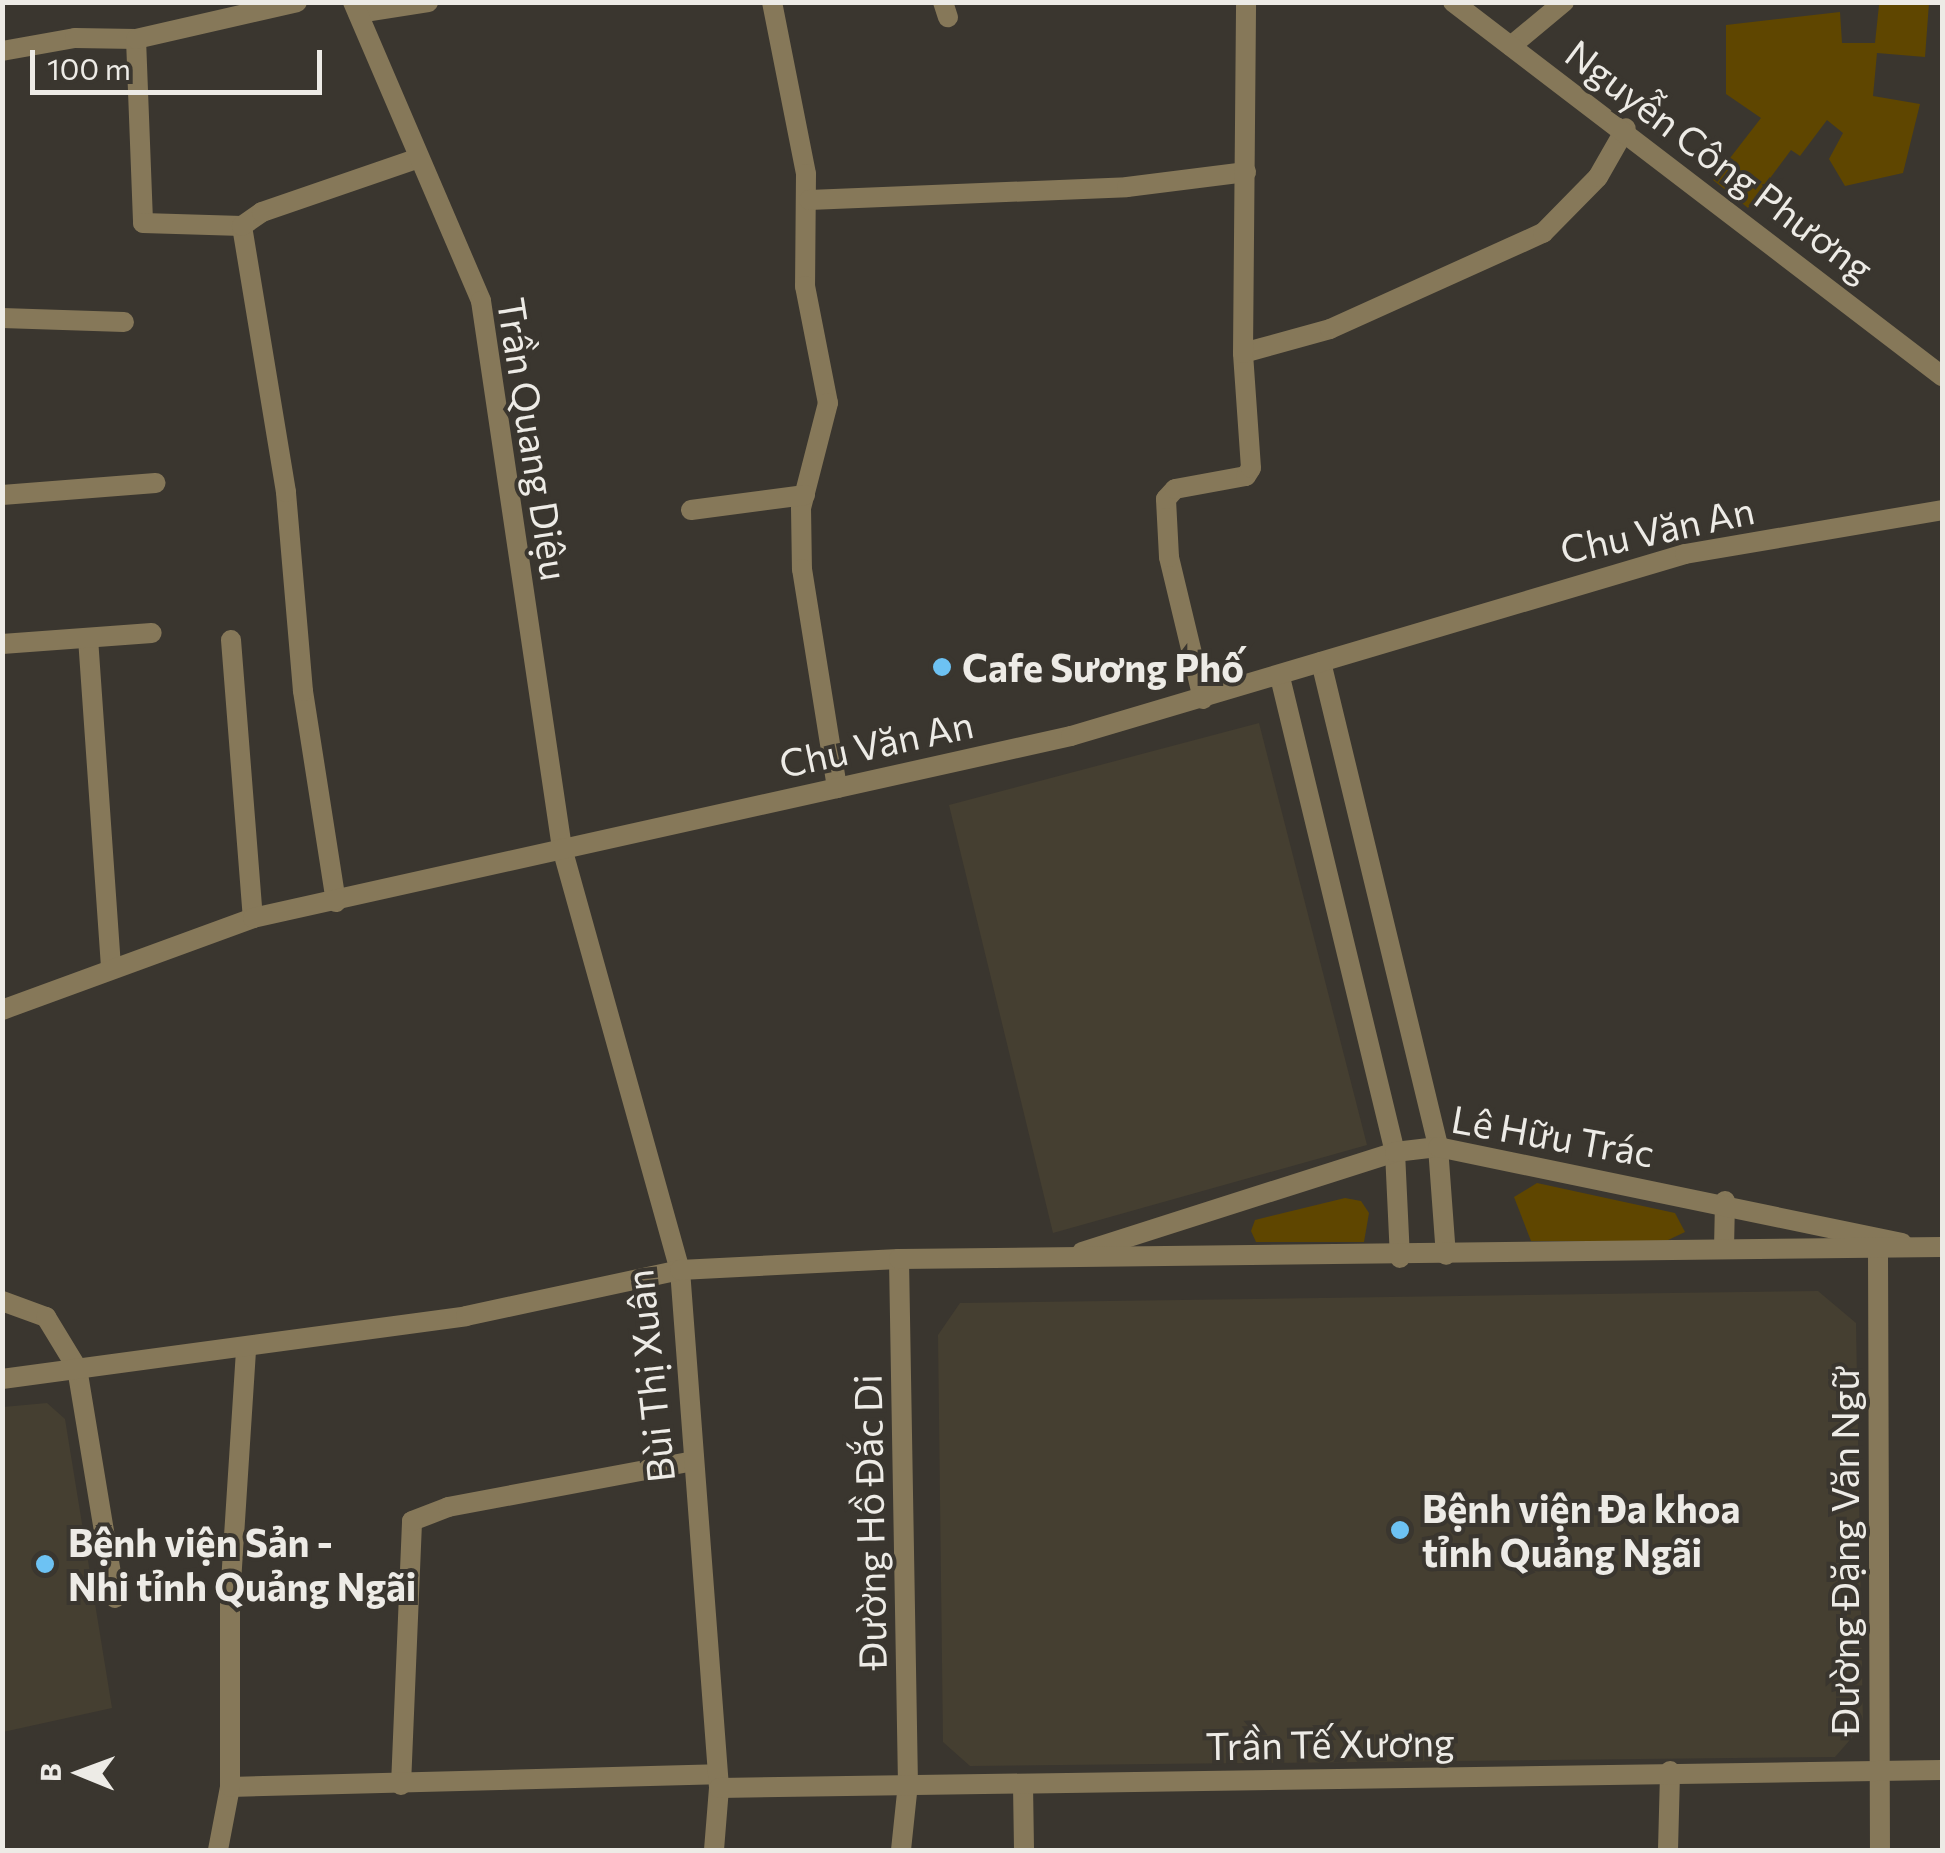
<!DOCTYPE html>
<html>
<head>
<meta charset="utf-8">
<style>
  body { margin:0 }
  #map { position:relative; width:1945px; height:1853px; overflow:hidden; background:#3a362f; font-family:Commissioner,sans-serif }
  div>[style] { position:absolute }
  .built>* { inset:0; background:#453f31 }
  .green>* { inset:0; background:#5f4600 }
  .minor>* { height:20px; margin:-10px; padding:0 10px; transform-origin:10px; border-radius:10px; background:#867859 }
  .tertiary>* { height:20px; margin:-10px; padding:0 10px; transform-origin:10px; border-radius:10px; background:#867859 }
  .dots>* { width:28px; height:28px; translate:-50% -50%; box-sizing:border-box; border:5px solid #3a362f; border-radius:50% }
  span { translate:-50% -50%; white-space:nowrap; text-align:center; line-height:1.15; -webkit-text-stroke:8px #3a362f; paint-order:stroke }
  .street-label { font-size:38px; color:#edebe6 }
  .poi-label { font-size:38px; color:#edebe6; font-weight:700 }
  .left { translate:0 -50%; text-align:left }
  .frame { position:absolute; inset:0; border:5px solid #edebe6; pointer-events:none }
  .north { position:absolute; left:30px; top:1723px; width:100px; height:100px; -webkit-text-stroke:8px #3a362f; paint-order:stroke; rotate:271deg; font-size:28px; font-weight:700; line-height:40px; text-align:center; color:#edebe6 }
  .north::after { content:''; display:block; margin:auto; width:35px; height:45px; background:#edebe6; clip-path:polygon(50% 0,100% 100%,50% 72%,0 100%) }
  .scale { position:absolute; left:30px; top:50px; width:292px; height:45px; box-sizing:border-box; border:5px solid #edebe6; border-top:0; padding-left:12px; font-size:30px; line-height:35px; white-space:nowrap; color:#edebe6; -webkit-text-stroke:8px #3a362f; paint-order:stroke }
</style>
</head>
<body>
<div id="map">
  <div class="built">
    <i style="clip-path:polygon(1259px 723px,1367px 1145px,1053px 1233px,949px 805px)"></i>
    <i style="clip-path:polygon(1818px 1291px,1856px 1323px,1863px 1725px,1835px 1757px,970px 1766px,943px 1742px,938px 1335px,960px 1303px)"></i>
    <i style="clip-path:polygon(47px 1403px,65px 1419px,112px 1708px,3px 1732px,3px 1407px)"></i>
  </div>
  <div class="green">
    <i style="clip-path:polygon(1929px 3px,1925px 57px,1877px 53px,1873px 96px,1920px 104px,1903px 173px,1845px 186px,1829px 159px,1843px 133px,1827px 120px,1800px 156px,1791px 150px,1748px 208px,1713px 180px,1761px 118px,1726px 94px,1726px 25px,1840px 12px,1842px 43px,1875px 43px,1879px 5px)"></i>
    <i style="clip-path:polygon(1537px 1183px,1675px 1213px,1685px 1232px,1666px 1241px,1531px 1241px,1514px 1197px)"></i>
    <i style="clip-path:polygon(1345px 1198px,1361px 1201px,1369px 1213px,1364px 1242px,1256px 1242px,1251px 1231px,1255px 1220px)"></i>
  </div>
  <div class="minor">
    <i style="left:772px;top:2px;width:175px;rotate:78.8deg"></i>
    <i style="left:806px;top:174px;width:112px;rotate:90.5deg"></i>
    <i style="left:805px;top:286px;width:119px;rotate:78.9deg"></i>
    <i style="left:828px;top:403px;width:108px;rotate:104.4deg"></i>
    <i style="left:801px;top:508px;width:61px;rotate:89.1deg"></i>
    <i style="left:802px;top:569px;width:222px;rotate:80.9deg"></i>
    <i style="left:943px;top:2px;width:16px;rotate:72deg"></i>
    <i style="left:358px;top:13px;width:71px;rotate:-8.9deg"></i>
    <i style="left:136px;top:39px;width:184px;rotate:87.8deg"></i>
    <i style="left:143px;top:223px;width:99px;rotate:1.7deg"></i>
    <i style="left:1511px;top:46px;width:69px;rotate:-39.7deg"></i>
    <i style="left:2px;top:51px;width:74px;rotate:-10.1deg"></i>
    <i style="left:75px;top:38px;width:61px;rotate:0.9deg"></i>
    <i style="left:136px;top:39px;width:165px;rotate:-12.9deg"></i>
    <i style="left:809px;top:200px;width:318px;rotate:-2.3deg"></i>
    <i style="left:1127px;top:187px;width:120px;rotate:-7.2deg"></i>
    <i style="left:2px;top:318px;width:122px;rotate:1.9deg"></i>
    <i style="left:1243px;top:353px;width:90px;rotate:-15.4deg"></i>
    <i style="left:1330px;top:329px;width:234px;rotate:-24.3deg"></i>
    <i style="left:1543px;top:233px;width:78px;rotate:-45.5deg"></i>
    <i style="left:1598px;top:177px;width:56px;rotate:-60.3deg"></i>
    <i style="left:2px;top:495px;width:154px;rotate:-4.5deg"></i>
    <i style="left:691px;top:510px;width:115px;rotate:-7.5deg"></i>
    <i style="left:88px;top:638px;width:332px;rotate:86deg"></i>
    <i style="left:231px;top:640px;width:279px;rotate:85.5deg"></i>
    <i style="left:2px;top:644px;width:150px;rotate:-4.2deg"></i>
    <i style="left:1203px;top:699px;width:146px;rotate:-103.5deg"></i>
    <i style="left:1169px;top:557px;width:58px;rotate:-93deg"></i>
    <i style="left:1166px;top:499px;width:13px;rotate:-48deg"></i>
    <i style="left:1175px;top:489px;width:72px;rotate:-10.4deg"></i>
    <i style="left:1246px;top:476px;width:9px;rotate:-58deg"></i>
    <i style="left:1251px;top:468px;width:115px;rotate:-94deg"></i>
    <i style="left:1243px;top:353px;width:351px;rotate:-89.5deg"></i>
    <i style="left:336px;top:902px;width:214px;rotate:-98.9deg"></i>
    <i style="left:303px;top:691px;width:200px;rotate:-94.9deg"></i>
    <i style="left:286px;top:492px;width:270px;rotate:-99.4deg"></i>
    <i style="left:242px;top:226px;width:24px;rotate:-35deg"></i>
    <i style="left:262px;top:212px;width:166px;rotate:-19deg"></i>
    <i style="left:1878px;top:1251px;width:599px;rotate:89.81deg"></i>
    <i style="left:2px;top:1301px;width:47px;rotate:20deg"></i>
    <i style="left:46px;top:1317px;width:60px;rotate:58.7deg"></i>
    <i style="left:77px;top:1368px;width:233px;rotate:80.6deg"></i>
    <i style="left:401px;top:1785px;width:264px;rotate:-87.6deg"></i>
    <i style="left:412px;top:1521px;width:39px;rotate:-21deg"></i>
    <i style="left:448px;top:1507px;width:250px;rotate:-10.6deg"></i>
    <i style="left:1023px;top:1785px;width:65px;rotate:89.1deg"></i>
    <i style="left:230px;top:1787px;width:487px;rotate:-1.5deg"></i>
    <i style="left:218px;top:1850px;width:64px;rotate:-79.2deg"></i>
    <i style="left:230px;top:1787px;width:189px;rotate:-90deg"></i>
    <i style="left:230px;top:1598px;width:248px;rotate:-86.3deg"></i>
    <i style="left:901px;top:1850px;width:67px;rotate:-84deg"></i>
    <i style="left:1668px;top:1850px;width:79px;rotate:-88.5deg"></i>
  </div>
  <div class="tertiary">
    <i style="left:353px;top:2px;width:325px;rotate:66.8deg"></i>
    <i style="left:481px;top:301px;width:553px;rotate:81.58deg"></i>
    <i style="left:562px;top:848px;width:438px;rotate:74.4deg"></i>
    <i style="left:680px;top:1270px;width:519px;rotate:85.69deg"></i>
    <i style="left:719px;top:1788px;width:62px;rotate:94.6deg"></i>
    <i style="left:1453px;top:2px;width:616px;rotate:37.41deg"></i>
    <i style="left:1321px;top:662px;width:499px;rotate:76.4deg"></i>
    <i style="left:1438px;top:1147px;width:108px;rotate:85.8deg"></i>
    <i style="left:1280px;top:677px;width:489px;rotate:76.4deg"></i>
    <i style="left:1395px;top:1152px;width:106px;rotate:87.3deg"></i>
    <i style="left:2px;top:1010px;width:267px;rotate:-20.1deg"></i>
    <i style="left:253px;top:918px;width:838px;rotate:-12.54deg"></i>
    <i style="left:1071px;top:736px;width:640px;rotate:-16.51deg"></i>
    <i style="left:1685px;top:554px;width:261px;rotate:-9.7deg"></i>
    <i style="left:1724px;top:1249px;width:48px;rotate:-88.8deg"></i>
    <i style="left:1082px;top:1252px;width:329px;rotate:-17.7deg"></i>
    <i style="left:1395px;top:1152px;width:43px;rotate:-6.6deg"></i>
    <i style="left:1438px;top:1147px;width:474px;rotate:11.7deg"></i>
    <i style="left:899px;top:1259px;width:524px;rotate:89.02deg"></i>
    <i style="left:2px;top:1379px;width:468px;rotate:-7.7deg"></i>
    <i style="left:466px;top:1316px;width:219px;rotate:-12.1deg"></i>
    <i style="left:680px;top:1270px;width:219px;rotate:-2.9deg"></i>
    <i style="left:899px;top:1259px;width:1043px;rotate:-0.66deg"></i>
    <i style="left:719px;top:1788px;width:1223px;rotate:-0.84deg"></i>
  </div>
  <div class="dots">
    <i style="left:942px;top:667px;background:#6dc2f3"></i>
    <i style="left:1400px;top:1530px;background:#6dc2f3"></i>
    <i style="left:45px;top:1564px;background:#6dc2f3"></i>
  </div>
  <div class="street-label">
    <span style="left:1720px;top:160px;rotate:37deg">Nguyễn Công Phương</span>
    <span style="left:534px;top:439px;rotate:81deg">Trần Quang Diệu</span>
    <span style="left:1657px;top:529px;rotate:-12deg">Chu Văn An</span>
    <span style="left:876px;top:743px;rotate:-12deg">Chu Văn An</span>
    <span style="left:1553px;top:1135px;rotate:10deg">Lê Hữu Trác</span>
    <span style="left:649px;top:1376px;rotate:-96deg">Bùi Thị Xuân</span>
    <span style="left:869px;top:1522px;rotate:-91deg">Đường Hồ Đắc Di</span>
    <span style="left:1844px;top:1551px;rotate:-90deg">Đường Đặng Văn Ngữ</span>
    <span style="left:1330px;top:1743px;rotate:-1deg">Trần Tế Xương</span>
  </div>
  <div class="poi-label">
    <span class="left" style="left:962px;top:667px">Cafe Sương Phố</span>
    <span class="left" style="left:1422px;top:1530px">Bệnh viện Đa khoa<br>tỉnh Quảng Ngãi</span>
    <span class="left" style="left:68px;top:1564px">Bệnh viện Sản -<br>Nhi tỉnh Quảng Ngãi</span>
  </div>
  <div class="frame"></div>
  <div class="north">B</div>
  <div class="scale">100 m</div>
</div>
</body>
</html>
